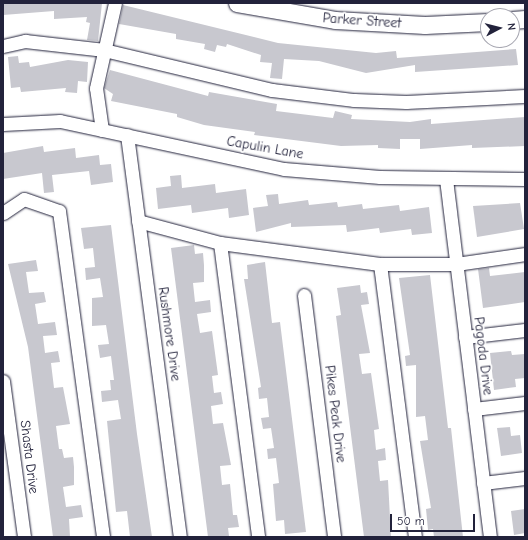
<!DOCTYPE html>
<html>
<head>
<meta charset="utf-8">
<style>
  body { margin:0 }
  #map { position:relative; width:528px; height:540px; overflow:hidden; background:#fff; font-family:"Comic Neue",sans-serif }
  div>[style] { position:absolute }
  .building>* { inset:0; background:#c8c8cf }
  .roads { filter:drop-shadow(0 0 1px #22223b) drop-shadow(0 0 1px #22223b) }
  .minor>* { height:13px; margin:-6.5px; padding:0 6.5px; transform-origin:6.5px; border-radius:6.5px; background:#fff }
  .major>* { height:17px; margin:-8.5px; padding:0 8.5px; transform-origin:8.5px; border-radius:8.5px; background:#fff }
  span { translate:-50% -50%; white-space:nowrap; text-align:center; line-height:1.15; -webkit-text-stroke:3.5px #fff; paint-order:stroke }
  .street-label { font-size:14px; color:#22223b }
  .frame { position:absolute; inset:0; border:4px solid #22223b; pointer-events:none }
  .north { position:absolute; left:480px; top:8px; width:40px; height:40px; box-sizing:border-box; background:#fff; border:1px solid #a7a7b1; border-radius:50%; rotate:83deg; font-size:11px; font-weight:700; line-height:16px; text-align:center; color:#22223b }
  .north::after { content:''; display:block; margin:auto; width:14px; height:18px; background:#22223b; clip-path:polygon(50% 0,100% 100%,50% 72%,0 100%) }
  .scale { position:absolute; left:390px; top:514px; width:85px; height:18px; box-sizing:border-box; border:2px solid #22223b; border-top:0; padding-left:5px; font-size:12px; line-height:14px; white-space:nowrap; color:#22223b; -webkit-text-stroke:3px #fff; paint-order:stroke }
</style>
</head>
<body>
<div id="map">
  <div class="building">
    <i style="clip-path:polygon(3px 3px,102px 3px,98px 41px,87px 40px,90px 23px,86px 22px,87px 17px,54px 19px,54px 11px,3px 15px)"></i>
    <i style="clip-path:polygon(123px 5px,278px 43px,376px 53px,396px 51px,397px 58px,516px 49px,518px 65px,415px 72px,415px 65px,366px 73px,319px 61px,284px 59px,282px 79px,270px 78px,272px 63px,260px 62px,261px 55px,227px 44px,226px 47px,217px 45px,215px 52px,204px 49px,205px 44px,176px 39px,176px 34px,119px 24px)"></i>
    <i style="clip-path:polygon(18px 56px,19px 63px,29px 62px,30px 67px,68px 60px,88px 62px,87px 82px,78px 81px,77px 93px,65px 92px,66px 88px,21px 92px,20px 87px,11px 88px,8px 57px)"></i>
    <i style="clip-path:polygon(110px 70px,208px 96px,209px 92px,277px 104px,276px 111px,333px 118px,335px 111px,352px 115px,351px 119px,410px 122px,431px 119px,431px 124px,525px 117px,525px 146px,472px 148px,472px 145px,420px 149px,420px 139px,400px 139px,400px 149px,378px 148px,378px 145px,341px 146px,254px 135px,255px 132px,204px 125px,177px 117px,177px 114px,111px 101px,113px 94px,104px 88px)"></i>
    <i style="clip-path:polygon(43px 146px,44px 152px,75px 148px,76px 158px,99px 155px,100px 165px,111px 164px,113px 182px,91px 185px,89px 171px,52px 175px,54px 192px,44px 193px,42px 173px,3px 179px,3px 153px)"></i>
    <i style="clip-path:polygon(181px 175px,182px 188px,215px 184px,216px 193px,246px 189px,249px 215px,229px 218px,228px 208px,192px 213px,191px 205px,158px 209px,156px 188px,171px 186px,170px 176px)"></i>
    <i style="clip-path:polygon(278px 194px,279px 204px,308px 200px,309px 205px,337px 202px,338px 207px,362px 204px,363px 209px,399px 205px,400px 211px,429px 207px,432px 233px,412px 235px,411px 229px,380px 233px,379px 228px,347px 232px,346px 225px,291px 227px,291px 223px,256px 232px,253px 208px,268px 206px,266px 195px)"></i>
    <i style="clip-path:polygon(520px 203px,524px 229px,477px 237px,473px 206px)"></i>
    <i style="clip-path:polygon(111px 225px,137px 434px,152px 537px,130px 537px,127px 511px,116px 512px,107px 421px,121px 419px,118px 400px,102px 402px,101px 391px,111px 390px,110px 380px,114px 380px,111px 356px,100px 358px,98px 345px,109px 344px,106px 325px,92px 326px,92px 298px,103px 297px,100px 278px,86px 280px,85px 268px,95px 267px,93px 248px,84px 249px,81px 228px)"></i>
    <i style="clip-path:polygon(194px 245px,195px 254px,203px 253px,204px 265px,204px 282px,193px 283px,195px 302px,210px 300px,211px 312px,197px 314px,200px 333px,212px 331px,218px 375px,212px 376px,214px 393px,221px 392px,223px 404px,211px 406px,213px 424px,223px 423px,231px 465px,220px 466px,222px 485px,230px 484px,233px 515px,237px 515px,239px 527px,228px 528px,229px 536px,225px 537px,208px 537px,171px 248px)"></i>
    <i style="clip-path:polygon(36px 260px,38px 271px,26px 272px,29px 293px,44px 292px,46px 302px,35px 304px,38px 324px,55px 322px,57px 335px,43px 336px,45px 353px,58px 351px,60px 362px,51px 363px,54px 388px,63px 387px,70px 424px,56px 426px,59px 449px,62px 449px,64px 458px,73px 457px,74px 467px,74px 485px,63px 487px,66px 507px,81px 505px,83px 517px,69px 519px,70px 537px,53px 537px,28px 347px,8px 264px)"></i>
    <i style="clip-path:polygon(265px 262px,272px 323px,280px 322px,306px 532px,285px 534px,284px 520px,276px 521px,273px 484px,279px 483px,276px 458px,268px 459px,267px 449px,274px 448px,271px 428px,263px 429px,261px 418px,269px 417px,267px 398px,259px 399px,258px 388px,261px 387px,244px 279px,248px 279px,247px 265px)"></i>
    <i style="clip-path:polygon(489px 268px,490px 276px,525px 272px,525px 302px,483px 308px,478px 269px)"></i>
    <i style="clip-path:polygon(430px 275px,448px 428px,451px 428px,463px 537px,434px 537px,433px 529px,428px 530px,426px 509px,431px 508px,420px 441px,428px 440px,425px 416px,416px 417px,416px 365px,406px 366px,405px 356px,410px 355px,399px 278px)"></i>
    <i style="clip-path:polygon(360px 285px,361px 293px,367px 292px,369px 304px,361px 305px,370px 353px,359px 354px,362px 374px,371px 373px,379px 429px,374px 430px,376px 450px,385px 448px,386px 460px,378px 461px,380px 481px,388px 480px,391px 537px,364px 537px,336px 316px,341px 315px,337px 288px)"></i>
    <i style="clip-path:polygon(511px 351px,512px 355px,525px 354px,525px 378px,515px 379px,516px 387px,494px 390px,490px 353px)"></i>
    <i style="clip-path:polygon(510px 427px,511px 436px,520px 435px,522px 453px,501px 456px,497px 428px)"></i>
    <i style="clip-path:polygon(525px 509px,525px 533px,514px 535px,511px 511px)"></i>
  </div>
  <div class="roads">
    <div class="minor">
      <i style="left:3px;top:46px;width:23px;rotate:-13deg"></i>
      <i style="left:25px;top:41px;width:80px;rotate:6.5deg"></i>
      <i style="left:104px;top:50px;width:173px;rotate:13.4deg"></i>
      <i style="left:272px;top:90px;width:83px;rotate:7deg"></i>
      <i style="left:354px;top:100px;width:52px;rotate:2.2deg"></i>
      <i style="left:406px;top:102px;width:119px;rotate:-2.9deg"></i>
      <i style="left:3px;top:124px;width:57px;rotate:-3deg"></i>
      <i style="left:60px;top:121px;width:229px;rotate:12.1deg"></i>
      <i style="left:284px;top:169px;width:96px;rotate:4.8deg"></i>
      <i style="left:380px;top:177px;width:145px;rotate:0.8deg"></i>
      <i style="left:102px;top:130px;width:42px;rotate:-98.1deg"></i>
      <i style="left:96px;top:88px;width:87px;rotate:-77.4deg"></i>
      <i style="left:127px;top:135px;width:405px;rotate:82.5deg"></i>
      <i style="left:446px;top:179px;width:361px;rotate:83deg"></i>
      <i style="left:3px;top:213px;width:25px;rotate:-34deg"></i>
      <i style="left:24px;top:199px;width:37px;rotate:19deg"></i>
      <i style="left:59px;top:211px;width:329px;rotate:82.3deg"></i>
      <i style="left:138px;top:221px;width:85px;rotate:15deg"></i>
      <i style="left:220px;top:243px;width:161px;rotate:7.5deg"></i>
      <i style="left:380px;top:264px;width:76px"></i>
      <i style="left:456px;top:264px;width:70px;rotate:-8.2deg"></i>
      <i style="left:220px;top:243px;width:296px;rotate:82.6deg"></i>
      <i style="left:380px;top:264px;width:275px;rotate:82.7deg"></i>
      <i style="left:304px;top:295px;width:244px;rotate:82.9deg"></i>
      <i style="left:465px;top:337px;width:60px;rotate:-6.7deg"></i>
      <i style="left:3px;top:381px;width:157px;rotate:82.3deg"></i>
      <i style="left:474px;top:409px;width:51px;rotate:-6.7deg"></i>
      <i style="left:483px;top:483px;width:42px;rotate:-6.8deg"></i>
    </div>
    <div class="major">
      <i style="left:237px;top:3px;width:99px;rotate:9.8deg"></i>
      <i style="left:335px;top:20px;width:90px;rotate:3.2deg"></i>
      <i style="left:425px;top:25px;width:63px;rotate:-2.7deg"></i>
      <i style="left:512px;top:20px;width:13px;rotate:-4deg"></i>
    </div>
  </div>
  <div class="street-label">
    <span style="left:362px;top:21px;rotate:4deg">Parker Street</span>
    <span style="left:265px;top:148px;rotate:10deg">Capulin Lane</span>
    <span style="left:169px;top:334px;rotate:82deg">Rushmore Drive</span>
    <span style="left:483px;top:356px;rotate:83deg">Pagoda Drive</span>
    <span style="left:335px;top:414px;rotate:83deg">Pikes Peak Drive</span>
    <span style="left:29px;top:457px;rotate:83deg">Shasta Drive</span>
  </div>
  <div class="frame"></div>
  <div class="north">N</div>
  <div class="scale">50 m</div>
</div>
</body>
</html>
